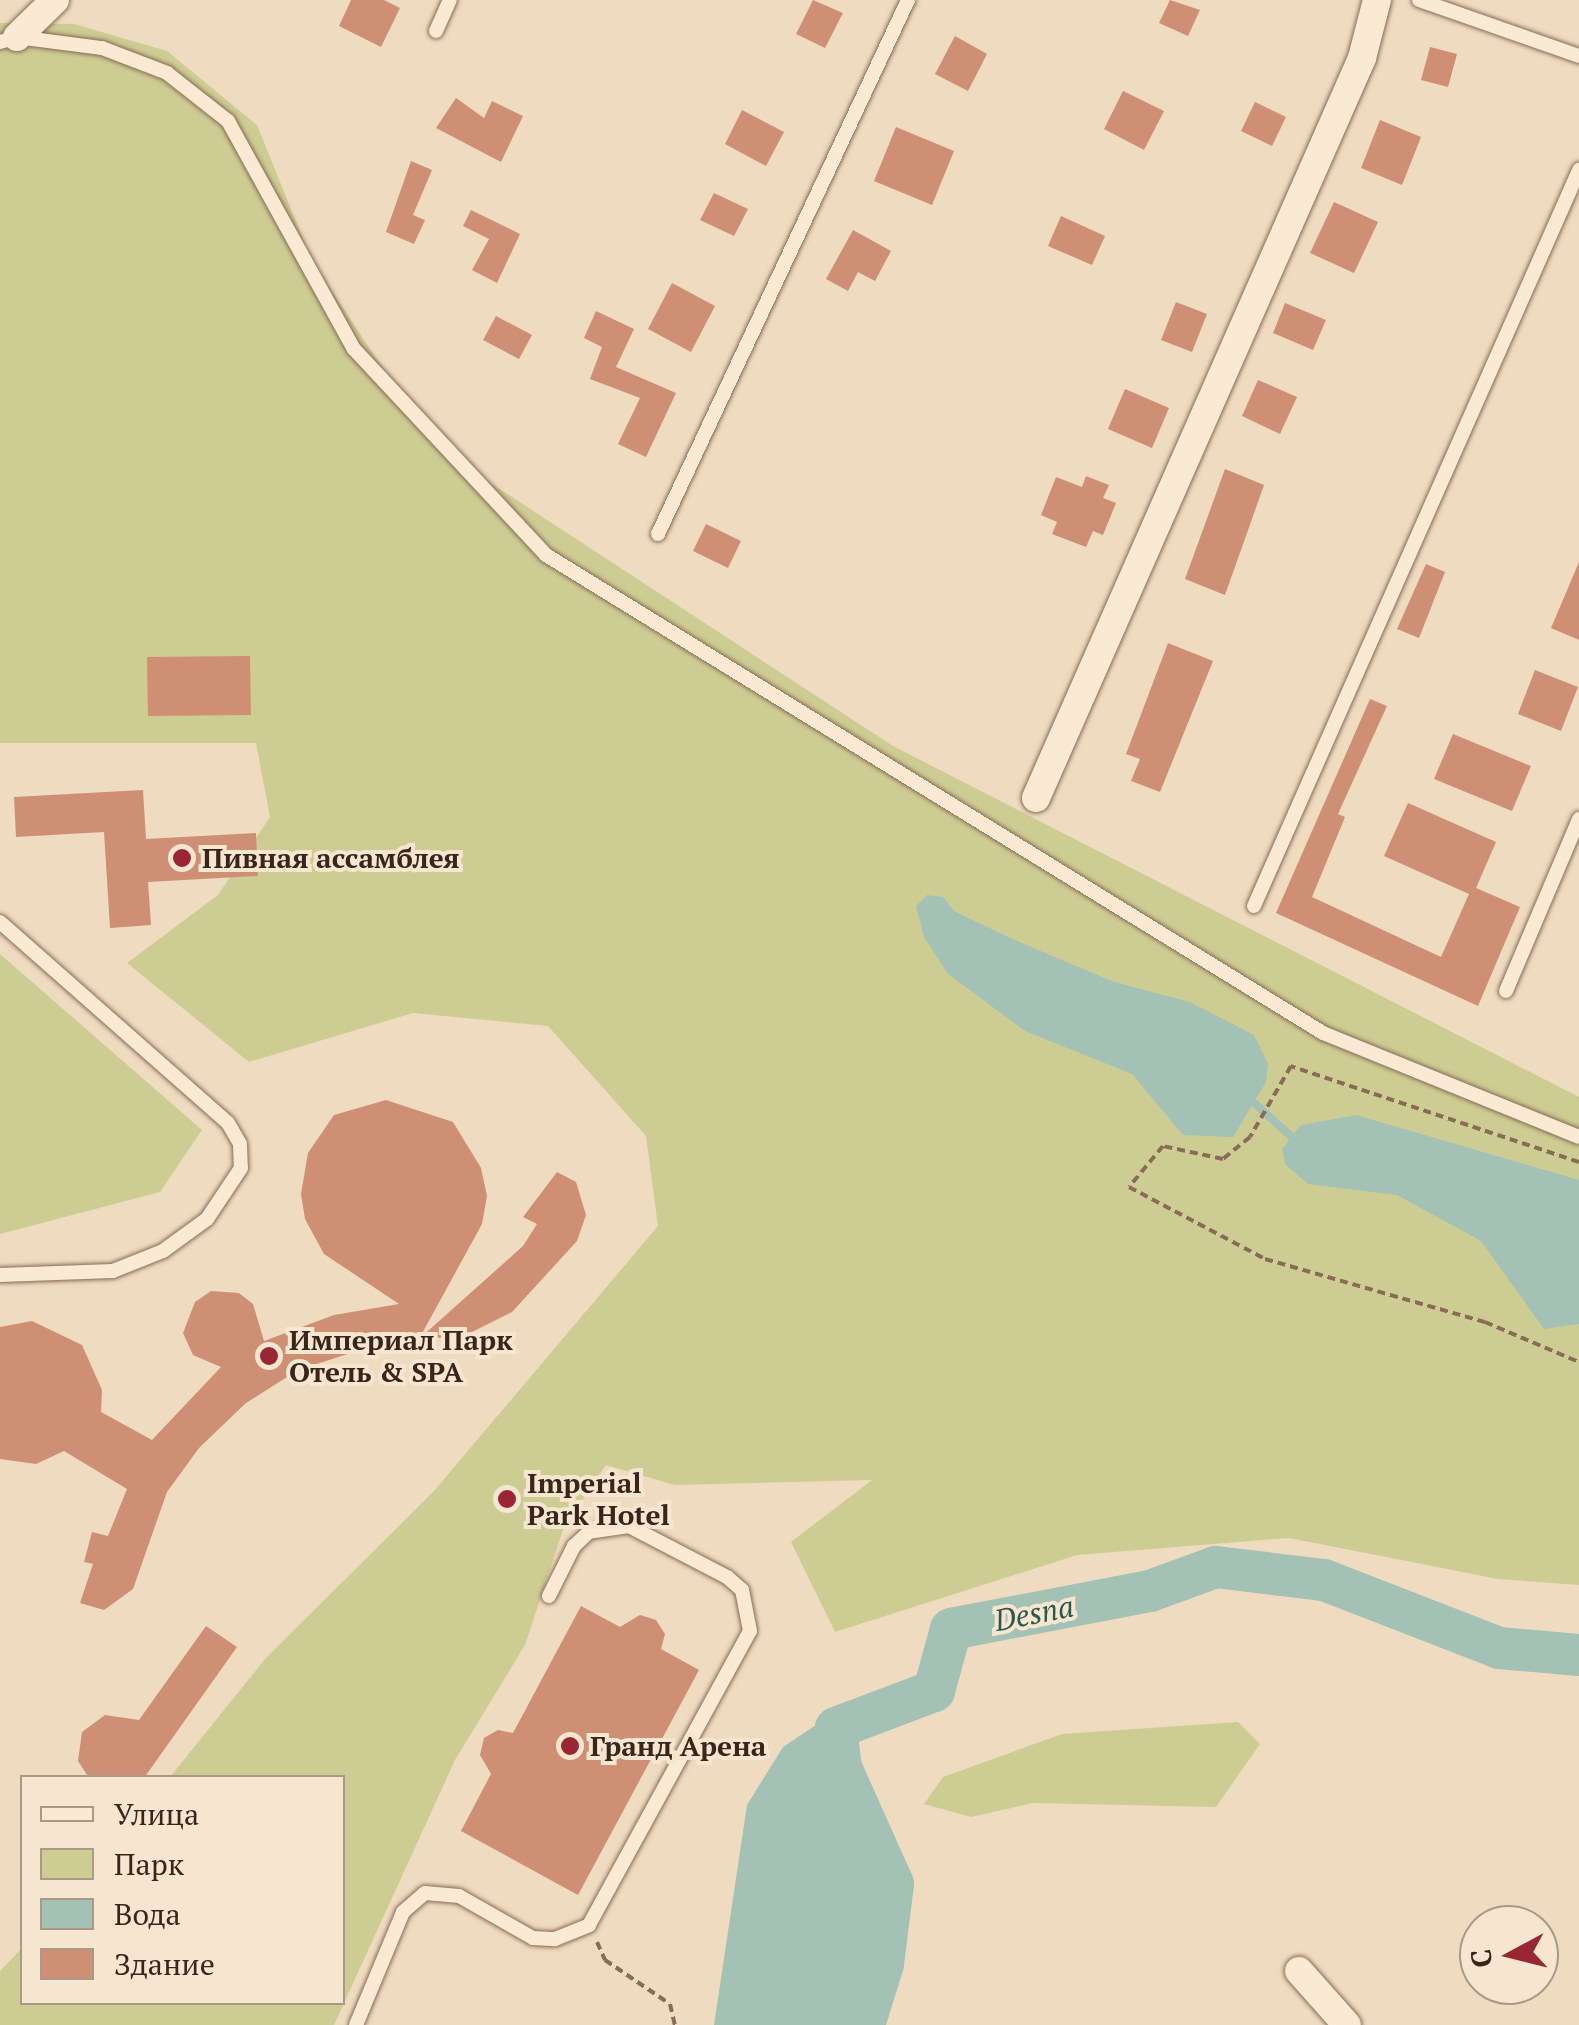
<!DOCTYPE html>
<html>
<head>
<meta charset="utf-8">
<style>
  body { margin:0 }
  #map { position:relative; width:1579px; height:2025px; overflow:hidden; background:#efdbc0; font-family:"PT Serif",serif }
  div>[style] { position:absolute }
  .green>* { inset:0; background:#cdcd93 }
  .water>* { inset:0; background:#a3c1b4 }
  .stream>* { height:8px; margin:-4px; padding:0 4px; transform-origin:4px; border-radius:4px; background:#a3c1b4 }
  .river>* { height:42px; margin:-21px; padding:0 21px; transform-origin:21px; border-radius:21px; background:#a3c1b4 }
  .building>* { inset:0; background:#cf8f74 }
  .path>* { height:4px; margin-top:-2px; transform-origin:0; background:repeating-linear-gradient(90deg,#896b57 0 8px,transparent 0 13px) }
  .roads { filter:drop-shadow(0 0 2px #896b57) drop-shadow(0 0 2px #896b57) }
  .service>* { height:14px; margin:-7px; padding:0 7px; transform-origin:7px; border-radius:7px; background:#fae9d3 }
  .minor>* { height:28px; margin:-14px; padding:0 14px; transform-origin:14px; border-radius:14px; background:#fae9d3 }
  .dots>* { width:28px; height:28px; translate:-50% -50%; box-sizing:border-box; border:5px solid #f6e6cf; border-radius:50% }
  span { translate:-50% -50%; white-space:nowrap; text-align:center; line-height:1.15; -webkit-text-stroke:8px #f6e6cf; paint-order:stroke }
  .poi-label { font-size:28px; color:#38261c; font-weight:700 }
  .left { translate:0 -50%; text-align:left }
  .water-label { font-size:30px; color:#2b5850; font-style:italic }
  .legend { position:absolute; left:20px; top:1775px; width:325px; height:230px; box-sizing:border-box; background:#f6e6cf; border:2px solid #aa9987; margin:0; padding:12px 18px; list-style:none; font-size:30px; color:#38261c }
  .legend li { display:flex; align-items:center; gap:20px; height:50px }
  .legend b { width:50px; border:2px solid #aa9987 }
  .north { position:absolute; left:1459px; top:1905px; width:100px; height:100px; box-sizing:border-box; background:#f6e6cf; border:2px solid #aa9987; border-radius:50%; rotate:263deg; font-size:28px; font-weight:700; line-height:40px; text-align:center; color:#38261c }
  .north::after { content:''; display:block; margin:auto; width:35px; height:45px; background:#9a2535; clip-path:polygon(50% 0,100% 100%,50% 72%,0 100%) }
</style>
</head>
<body>
<div id="map">
  <div class="green">
    <i style="clip-path:polygon(0 23px,74px 24px,167px 51px,257px 125px,312px 261px,434px 446px,893px 746px,1579px 1097px,1579px 1585px,1498px 1579px,1289px 1538px,1077px 1555px,835px 1632px,791px 1542px,872px 1480px,675px 1485px,606px 1465px,564px 1527px,525px 1645px,455px 1760px,334px 2025px,0 2025px,0 1971px,22px 1948px,22px 2002px,342px 2002px,342px 1778px,170px 1777px,265px 1659px,434px 1491px,658px 1226px,646px 1136px,548px 1026px,413px 1013px,249px 1062px,127px 963px,218px 895px,270px 817px,256px 743px,0 743px)"></i>
    <i style="clip-path:polygon(0 954px,202px 1130px,160px 1192px,0 1234px)"></i>
    <i style="clip-path:polygon(1238px 1722px,1260px 1744px,1216px 1807px,1033px 1803px,971px 1817px,924px 1804px,943px 1777px,1062px 1734px)"></i>
  </div>
  <div class="water">
    <i style="clip-path:polygon(927px 895px,943px 897px,954px 911px,1008px 937px,1114px 982px,1190px 1002px,1254px 1035px,1268px 1064px,1266px 1082px,1233px 1137px,1183px 1135px,1132px 1074px,1025px 1031px,948px 974px,924px 937px,916px 906px)"></i>
    <i style="clip-path:polygon(1356px 1115px,1579px 1180px,1579px 1324px,1544px 1329px,1481px 1241px,1397px 1195px,1308px 1184px,1285px 1164px,1282px 1149px,1301px 1125px)"></i>
    <i style="clip-path:polygon(816px 1725px,836px 1728px,893px 1884px,883px 1964px,868px 2018px,864px 2025px,714px 2025px,747px 1805px,783px 1747px)"></i>
  </div>
  <div class="stream">
    <i style="left:1253px;top:1102px;width:52px;rotate:41.9deg"></i>
  </div>
  <div class="river">
    <i style="left:864px;top:2025px;width:64px;rotate:-72.7deg"></i>
    <i style="left:883px;top:1964px;width:81px;rotate:-82.9deg"></i>
    <i style="left:893px;top:1884px;width:127px;rotate:-114.1deg"></i>
    <i style="left:841px;top:1768px;width:40px;rotate:-97.1deg"></i>
    <i style="left:836px;top:1728px;width:105px;rotate:-20.7deg"></i>
    <i style="left:934px;top:1691px;width:64px;rotate:-74.7deg"></i>
    <i style="left:951px;top:1629px;width:203px;rotate:-10.8deg"></i>
    <i style="left:1150px;top:1591px;width:70px;rotate:-20deg"></i>
    <i style="left:1216px;top:1567px;width:109px;rotate:6.9deg"></i>
    <i style="left:1324px;top:1580px;width:188px;rotate:21.2deg"></i>
    <i style="left:1499px;top:1648px;width:80px;rotate:5deg"></i>
  </div>
  <div class="building">
    <i style="clip-path:polygon(351px 0,384px 0,400px 8px,381px 47px,339px 26px)"></i>
    <i style="clip-path:polygon(813px 0,843px 13px,825px 48px,796px 34px)"></i>
    <i style="clip-path:polygon(1170px 0,1200px 10px,1188px 36px,1159px 23px)"></i>
    <i style="clip-path:polygon(955px 36px,987px 54px,968px 91px,935px 74px)"></i>
    <i style="clip-path:polygon(1430px 47px,1457px 54px,1448px 87px,1421px 80px)"></i>
    <i style="clip-path:polygon(1123px 91px,1164px 111px,1144px 150px,1104px 129px)"></i>
    <i style="clip-path:polygon(456px 98px,484px 118px,492px 101px,523px 116px,501px 162px,436px 128px)"></i>
    <i style="clip-path:polygon(1255px 102px,1286px 117px,1272px 146px,1241px 131px)"></i>
    <i style="clip-path:polygon(742px 110px,784px 132px,766px 166px,725px 144px)"></i>
    <i style="clip-path:polygon(1380px 120px,1421px 137px,1402px 185px,1361px 168px)"></i>
    <i style="clip-path:polygon(896px 127px,954px 151px,932px 205px,874px 181px)"></i>
    <i style="clip-path:polygon(411px 161px,432px 170px,413px 215px,425px 220px,414px 244px,386px 232px)"></i>
    <i style="clip-path:polygon(714px 193px,748px 209px,734px 236px,700px 220px)"></i>
    <i style="clip-path:polygon(1334px 202px,1378px 222px,1354px 273px,1310px 253px)"></i>
    <i style="clip-path:polygon(471px 210px,520px 234px,497px 283px,472px 270px,489px 239px,463px 226px)"></i>
    <i style="clip-path:polygon(1061px 216px,1105px 236px,1092px 265px,1048px 246px)"></i>
    <i style="clip-path:polygon(853px 230px,891px 251px,875px 281px,858px 272px,848px 291px,826px 279px)"></i>
    <i style="clip-path:polygon(672px 283px,715px 306px,691px 352px,648px 329px)"></i>
    <i style="clip-path:polygon(1176px 302px,1207px 314px,1192px 352px,1161px 340px)"></i>
    <i style="clip-path:polygon(1285px 303px,1326px 320px,1313px 350px,1273px 333px)"></i>
    <i style="clip-path:polygon(596px 311px,634px 329px,616px 367px,676px 393px,646px 457px,618px 444px,640px 398px,590px 379px,602px 347px,584px 338px)"></i>
    <i style="clip-path:polygon(496px 316px,532px 335px,519px 359px,483px 340px)"></i>
    <i style="clip-path:polygon(1258px 380px,1297px 397px,1280px 434px,1242px 416px)"></i>
    <i style="clip-path:polygon(1125px 389px,1169px 408px,1152px 448px,1108px 429px)"></i>
    <i style="clip-path:polygon(1225px 469px,1264px 485px,1225px 595px,1185px 579px)"></i>
    <i style="clip-path:polygon(1086px 476px,1109px 485px,1103px 498px,1116px 503px,1103px 535px,1093px 531px,1086px 547px,1052px 534px,1057px 522px,1041px 515px,1056px 477px,1082px 487px)"></i>
    <i style="clip-path:polygon(706px 524px,741px 541px,728px 568px,693px 551px)"></i>
    <i style="clip-path:polygon(1579px 562px,1579px 640px,1551px 628px)"></i>
    <i style="clip-path:polygon(1426px 564px,1445px 572px,1419px 638px,1397px 629px)"></i>
    <i style="clip-path:polygon(1168px 643px,1213px 661px,1160px 792px,1131px 781px,1140px 759px,1126px 754px)"></i>
    <i style="clip-path:polygon(250px 656px,251px 715px,148px 716px,147px 657px)"></i>
    <i style="clip-path:polygon(1535px 670px,1578px 687px,1561px 731px,1518px 714px)"></i>
    <i style="clip-path:polygon(1370px 699px,1387px 706px,1338px 814px,1345px 817px,1312px 897px,1441px 957px,1469px 894px,1384px 856px,1408px 803px,1496px 842px,1476px 888px,1520px 907px,1478px 1006px,1276px 913px)"></i>
    <i style="clip-path:polygon(1453px 734px,1531px 766px,1512px 811px,1434px 779px)"></i>
    <i style="clip-path:polygon(143px 790px,146px 839px,256px 833px,258px 876px,148px 882px,151px 925px,110px 928px,104px 832px,16px 837px,14px 797px)"></i>
    <i style="clip-path:polygon(386px 1100px,453px 1122px,481px 1168px,487px 1196px,482px 1224px,419px 1339px,523px 1246px,537px 1224px,523px 1217px,557px 1172px,576px 1182px,586px 1215px,577px 1241px,512px 1312px,470px 1333px,360px 1350px,298px 1370px,246px 1403px,199px 1448px,167px 1492px,133px 1589px,104px 1610px,80px 1603px,93px 1564px,84px 1562px,92px 1532px,108px 1536px,127px 1489px,64px 1451px,36px 1464px,0 1459px,0 1327px,32px 1321px,82px 1345px,102px 1390px,101px 1412px,152px 1440px,221px 1367px,193px 1355px,183px 1333px,195px 1302px,211px 1291px,239px 1293px,253px 1304px,264px 1341px,334px 1315px,399px 1304px,324px 1254px,305px 1219px,301px 1194px,308px 1153px,334px 1115px)"></i>
    <i style="clip-path:polygon(581px 1606px,620px 1627px,640px 1615px,656px 1620px,665px 1634px,661px 1649px,699px 1670px,578px 1895px,461px 1831px,491px 1774px,480px 1755px,484px 1738px,498px 1730px,513px 1733px)"></i>
    <i style="clip-path:polygon(206px 1626px,237px 1647px,144px 1778px,89px 1778px,78px 1761px,82px 1732px,105px 1715px,139px 1720px)"></i>
  </div>
  <div class="path">
    <i style="left:1579px;top:1162px;width:304px;rotate:-161.6deg"></i>
    <i style="left:1291px;top:1066px;width:82px;rotate:120deg"></i>
    <i style="left:1250px;top:1137px;width:35px;rotate:141deg"></i>
    <i style="left:1223px;top:1159px;width:61px;rotate:-167.8deg"></i>
    <i style="left:1163px;top:1146px;width:53px;rotate:129.7deg"></i>
    <i style="left:1129px;top:1187px;width:154px;rotate:27.9deg"></i>
    <i style="left:1265px;top:1259px;width:229px;rotate:16deg"></i>
    <i style="left:1485px;top:1322px;width:102px;rotate:23.1deg"></i>
    <i style="left:597px;top:1942px;width:20px;rotate:66deg"></i>
    <i style="left:605px;top:1960px;width:78px;rotate:34.1deg"></i>
    <i style="left:670px;top:2004px;width:22px;rotate:77deg"></i>
  </div>
  <div class="roads">
    <div class="service">
      <i style="left:1419px;top:0;width:170px;rotate:19.3deg"></i>
      <i style="left:436px;top:31px;width:34px;rotate:-66deg"></i>
      <i style="left:0;top:42px;width:18px;rotate:-16deg"></i>
      <i style="left:17px;top:37px;width:86px;rotate:7.4deg"></i>
      <i style="left:102px;top:48px;width:70px;rotate:21deg"></i>
      <i style="left:167px;top:73px;width:78px;rotate:38.2deg"></i>
      <i style="left:228px;top:121px;width:260px;rotate:61.1deg"></i>
      <i style="left:354px;top:349px;width:282px;rotate:47deg"></i>
      <i style="left:546px;top:555px;width:912px;rotate:31.6deg"></i>
      <i style="left:1323px;top:1033px;width:276px;rotate:22.1deg"></i>
      <i style="left:658px;top:534px;width:590px;rotate:-64.91deg"></i>
      <i style="left:1254px;top:906px;width:805px;rotate:-66.17deg"></i>
      <i style="left:0;top:922px;width:304px;rotate:41.4deg"></i>
      <i style="left:228px;top:1123px;width:24px;rotate:60deg"></i>
      <i style="left:240px;top:1144px;width:24px;rotate:88deg"></i>
      <i style="left:241px;top:1168px;width:61px;rotate:123.7deg"></i>
      <i style="left:207px;top:1219px;width:54px;rotate:144deg"></i>
      <i style="left:163px;top:1251px;width:54px;rotate:158.2deg"></i>
      <i style="left:113px;top:1271px;width:113px;rotate:178deg"></i>
      <i style="left:1506px;top:991px;width:187px;rotate:-67deg"></i>
      <i style="left:356px;top:2025px;width:122px;rotate:-67.4deg"></i>
      <i style="left:403px;top:1912px;width:29px;rotate:-41deg"></i>
      <i style="left:425px;top:1893px;width:34px;rotate:5deg"></i>
      <i style="left:459px;top:1896px;width:85px;rotate:29.6deg"></i>
      <i style="left:533px;top:1938px;width:22px;rotate:3deg"></i>
      <i style="left:555px;top:1939px;width:37px;rotate:-22deg"></i>
      <i style="left:589px;top:1925px;width:335px;rotate:-61.3deg"></i>
      <i style="left:750px;top:1631px;width:42px;rotate:-101deg"></i>
      <i style="left:742px;top:1590px;width:20px;rotate:-139deg"></i>
      <i style="left:727px;top:1577px;width:110px;rotate:-152.5deg"></i>
      <i style="left:629px;top:1526px;width:40px;rotate:171.5deg"></i>
      <i style="left:589px;top:1532px;width:21px;rotate:137deg"></i>
      <i style="left:574px;top:1546px;width:56px;rotate:116.6deg"></i>
    </div>
    <div class="minor">
      <i style="left:17px;top:37px;width:53px;rotate:-44.2deg"></i>
      <i style="left:1036px;top:798px;width:809px;rotate:-66.22deg"></i>
      <i style="left:1362px;top:58px;width:60px;rotate:-75.5deg"></i>
      <i style="left:1299px;top:1971px;width:72px;rotate:48.4deg"></i>
    </div>
  </div>
  <div class="dots">
    <i style="left:182px;top:858px;background:#9a2535"></i>
    <i style="left:269px;top:1356px;background:#9a2535"></i>
    <i style="left:507px;top:1499px;background:#9a2535"></i>
    <i style="left:570px;top:1746px;background:#9a2535"></i>
  </div>
  <div class="poi-label">
    <span class="left" style="left:202px;top:858px">Пивная ассамблея</span>
    <span class="left" style="left:289px;top:1356px">Империал Парк<br>Отель &amp; SPA</span>
    <span class="left" style="left:527px;top:1499px">Imperial<br>Park Hotel</span>
    <span class="left" style="left:590px;top:1746px">Гранд Арена</span>
  </div>
  <div class="water-label">
    <span style="left:1034px;top:1613px;rotate:-11deg">Desna</span>
  </div>
  <ul class="legend">
  <li><b style="height:12px;background:#fae9d3"></b>Улица</li>
  <li><b style="height:28px;background:#cdcd93"></b>Парк</li>
  <li><b style="height:28px;background:#a3c1b4"></b>Вода</li>
  <li><b style="height:28px;background:#cf8f74"></b>Здание</li>
  </ul>
  <div class="north">С</div>
</div>
</body>
</html>
